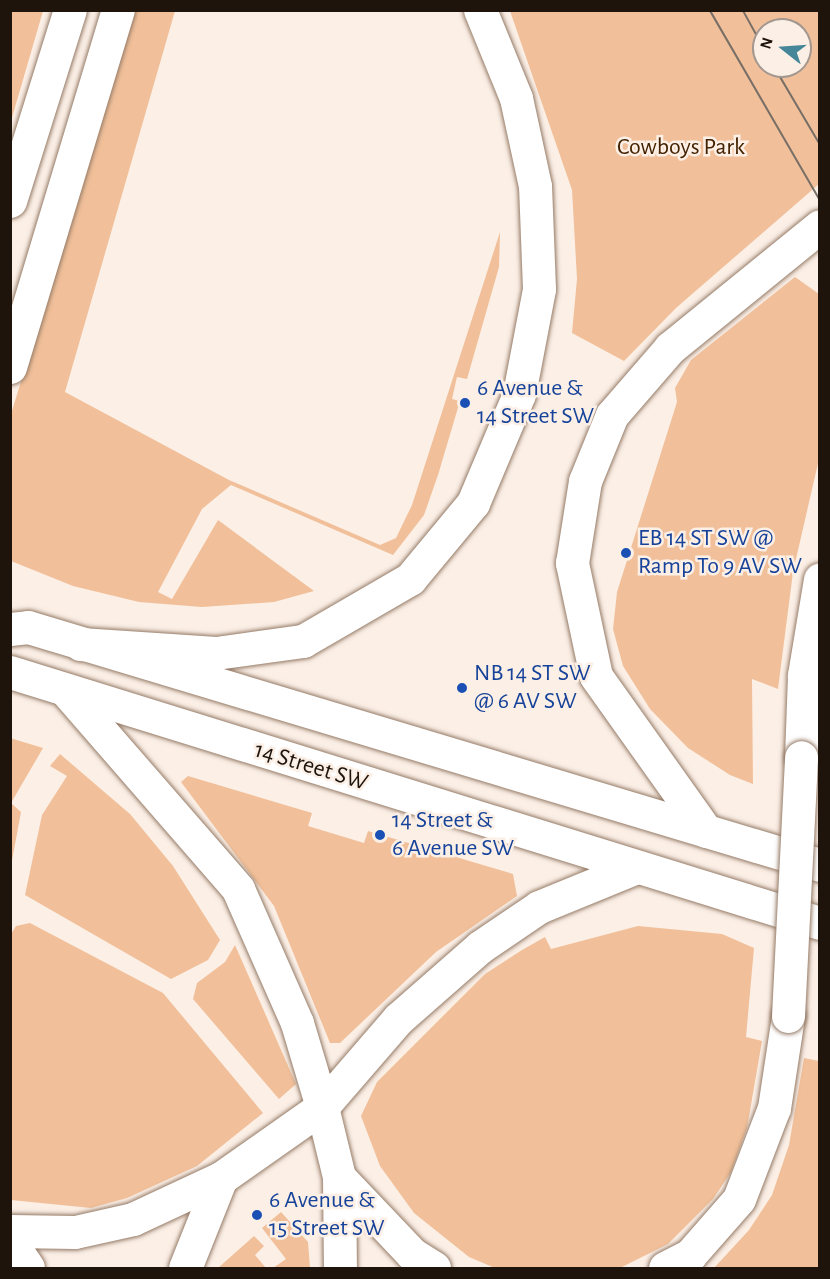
<!DOCTYPE html>
<html>
<head>
<meta charset="utf-8">
<style>
  body { margin:0 }
  #map { position:relative; width:830px; height:1279px; overflow:hidden; background:#fbefe6; font-family:"Alegreya Sans",sans-serif }
  div>[style] { position:absolute }
  .green>* { inset:0; background:#f1c09a }
  .roads { filter:drop-shadow(0 0 2px #957b67) drop-shadow(0 0 2px #957b67) }
  .street>* { height:33px; margin:-16.5px; padding:0 16.5px; transform-origin:16.5px; border-radius:16.5px; background:#fff }
  .secondary>* { height:33px; margin:-16.5px; padding:0 16.5px; transform-origin:16.5px; border-radius:16.5px; background:#fff }
  .tram>* { height:1.5px; margin:-0.75px; padding:0 0.75px; transform-origin:0.75px; border-radius:0.75px; background:#796f66 }
  .bridges { filter:drop-shadow(0 0 2px #957b67) drop-shadow(0 0 2px #957b67) }
  .secondary-bridge>* { height:33px; margin:-16.5px; padding:0 16.5px; transform-origin:16.5px; border-radius:16.5px; background:#fff }
  .dots>* { width:16px; height:16px; translate:-50% -50%; box-sizing:border-box; border:3px solid #fbefe6; border-radius:50% }
  span { translate:-50% -50%; white-space:nowrap; text-align:center; line-height:1.15; -webkit-text-stroke:5px #fbefe6; paint-order:stroke }
  .park-label { font-size:24px; color:#442201 }
  .transit-label { font-size:24px; color:#164399 }
  .left { translate:0 -50%; text-align:left }
  .street-label { font-size:24px; color:#1e140c }
  .frame { position:absolute; inset:0; border:12px solid #1e140c; pointer-events:none }
  .north { position:absolute; left:752px; top:18px; width:60px; height:60px; box-sizing:border-box; background:#fbefe6; border:2px solid #a3978f; border-radius:50%; rotate:287deg; font-size:16px; font-weight:700; line-height:24px; text-align:center; color:#1e140c }
  .north::after { content:''; display:block; margin:auto; width:21px; height:27px; background:#458698; clip-path:polygon(50% 0,100% 100%,50% 72%,0 100%) }
</style>
</head>
<body>
<div id="map">
  <div class="green">
    <i style="clip-path:polygon(11px 10px,43px 11px,11px 121px,10px 11px)"></i>
    <i style="clip-path:polygon(135px 11px,175px 11px,65px 392px,229px 480px,380px 545px,396px 538px,412px 505px,500px 232px,499px 267px,467px 379px,457px 377px,452px 399px,460px 401px,438px 475px,424px 515px,393px 555px,231px 485px,202px 509px,158px 592px,172px 599px,218px 520px,314px 591px,274px 602px,202px 607px,139px 602px,73px 586px,11px 561px,11px 414px)"></i>
    <i style="clip-path:polygon(evenodd,510px 11px,819px 11px,819px 184px,676px 308px,624px 361px,572px 333px,577px 279px,572px 190px,510px 11px,764px 30px,800px 30px,800px 66px,764px 66px,764px 30px)"></i>
    <i style="clip-path:polygon(795px 277px,819px 294px,819px 459px,793px 572px,778px 689px,752px 679px,753px 784px,730px 775px,688px 748px,650px 709px,623px 666px,613px 629px,617px 592px,677px 402px,675px 388px,691px 360px)"></i>
    <i style="clip-path:polygon(10px 738px,43px 748px,11px 803px,21px 812px,11px 866px)"></i>
    <i style="clip-path:polygon(60px 754px,130px 814px,173px 866px,220px 940px,208px 960px,171px 979px,25px 895px,42px 815px,67px 776px,50px 766px)"></i>
    <i style="clip-path:polygon(188px 776px,312px 813px,308px 826px,364px 843px,368px 831px,513px 874px,517px 896px,436px 952px,340px 1043px,330px 1043px,274px 906px,181px 782px)"></i>
    <i style="clip-path:polygon(30px 923px,163px 993px,263px 1113px,197px 1166px,127px 1198px,91px 1208px,11px 1200px,11px 934px,16px 926px)"></i>
    <i style="clip-path:polygon(638px 926px,722px 934px,754px 948px,746px 1037px,762px 1041px,747px 1128px,731px 1172px,713px 1199px,668px 1244px,620px 1268px,495px 1268px,469px 1257px,414px 1213px,380px 1166px,361px 1116px,377px 1082px,485px 974px,522px 950px,545px 937px,551px 949px)"></i>
    <i style="clip-path:polygon(235px 945px,296px 1084px,279px 1099px,193px 999px,197px 983px,225px 962px)"></i>
    <i style="clip-path:polygon(804px 1058px,819px 1061px,819px 1268px,714px 1268px,749px 1230px,772px 1195px,789px 1145px)"></i>
    <i style="clip-path:polygon(281px 1212px,308px 1242px,310px 1268px,273px 1268px,286px 1259px,262px 1228px)"></i>
    <i style="clip-path:polygon(254px 1236px,264px 1246px,255px 1255px,266px 1268px,218px 1268px)"></i>
  </div>
  <div class="roads">
    <div class="street">
      <i style="left:10px;top:1241px;width:32px;rotate:56deg"></i>
      <i style="left:185px;top:1268px;width:97px;rotate:-68.2deg"></i>
    </div>
    <div class="secondary">
      <i style="left:10px;top:201px;width:200px;rotate:-72.6deg"></i>
      <i style="left:10px;top:367px;width:373px;rotate:-73.2deg"></i>
      <i style="left:10px;top:629px;width:18px;rotate:-6deg"></i>
      <i style="left:28px;top:627px;width:827px;rotate:16.73deg"></i>
      <i style="left:80px;top:644px;width:136px;rotate:3.8deg"></i>
      <i style="left:216px;top:653px;width:88px;rotate:-7.9deg"></i>
      <i style="left:303px;top:641px;width:124px;rotate:-30.1deg"></i>
      <i style="left:410px;top:579px;width:99px;rotate:-50.3deg"></i>
      <i style="left:473px;top:503px;width:118px;rotate:-67.1deg"></i>
      <i style="left:519px;top:394px;width:107px;rotate:-79.2deg"></i>
      <i style="left:539px;top:289px;width:103px;rotate:-92.2deg"></i>
      <i style="left:535px;top:186px;width:90px;rotate:-102.2deg"></i>
      <i style="left:516px;top:98px;width:95px;rotate:-112.2deg"></i>
      <i style="left:10px;top:672px;width:848px;rotate:17.22deg"></i>
      <i style="left:67px;top:692px;width:261px;rotate:49deg"></i>
      <i style="left:238px;top:889px;width:146px;rotate:66.2deg"></i>
      <i style="left:297px;top:1023px;width:88px;rotate:73.4deg"></i>
      <i style="left:322px;top:1107px;width:72px;rotate:76.3deg"></i>
      <i style="left:339px;top:1177px;width:91px;rotate:89.4deg"></i>
      <i style="left:801px;top:757px;width:82px;rotate:-87.9deg"></i>
      <i style="left:804px;top:675px;width:97px;rotate:-80.5deg"></i>
      <i style="left:706px;top:831px;width:190px;rotate:-125.4deg"></i>
      <i style="left:596px;top:676px;width:116px;rotate:-102deg"></i>
      <i style="left:572px;top:563px;width:83px;rotate:-81deg"></i>
      <i style="left:585px;top:481px;width:71px;rotate:-67.8deg"></i>
      <i style="left:612px;top:415px;width:89px;rotate:-49.1deg"></i>
      <i style="left:670px;top:348px;width:193px;rotate:-39.1deg"></i>
      <i style="left:339px;top:1177px;width:106px;rotate:46.5deg"></i>
      <i style="left:412px;top:1254px;width:26px;rotate:32deg"></i>
      <i style="left:10px;top:1231px;width:65px;rotate:0.9deg"></i>
      <i style="left:75px;top:1232px;width:59px;rotate:-12.6deg"></i>
      <i style="left:133px;top:1219px;width:97px;rotate:-25deg"></i>
      <i style="left:221px;top:1178px;width:123px;rotate:-35.1deg"></i>
      <i style="left:322px;top:1107px;width:116px;rotate:-49.2deg"></i>
      <i style="left:398px;top:1019px;width:109px;rotate:-41.3deg"></i>
      <i style="left:480px;top:947px;width:71px;rotate:-34.1deg"></i>
      <i style="left:539px;top:907px;width:103px;rotate:-22.3deg"></i>
      <i style="left:665px;top:1268px;width:28px;rotate:-27deg"></i>
      <i style="left:690px;top:1255px;width:74px;rotate:-48.8deg"></i>
      <i style="left:739px;top:1199px;width:97px;rotate:-69deg"></i>
      <i style="left:774px;top:1108px;width:93px;rotate:-81.3deg"></i>
    </div>
  </div>
  <div class="tram">
    <i style="left:710px;top:10px;width:220px;rotate:59.9deg"></i>
    <i style="left:743px;top:10px;width:43px;rotate:61.1deg"></i>
    <i style="left:774px;top:66px;width:91px;rotate:59.5deg"></i>
  </div>
  <div class="bridges">
    <div class="secondary-bridge">
      <i style="left:788px;top:1016px;width:259px;rotate:-87.1deg"></i>
    </div>
  </div>
  <div class="dots">
    <i style="left:465px;top:403px;background:#1a4fb4"></i>
    <i style="left:626px;top:553px;background:#1a4fb4"></i>
    <i style="left:462px;top:688px;background:#1a4fb4"></i>
    <i style="left:380px;top:835px;background:#1a4fb4"></i>
    <i style="left:257px;top:1215px;background:#1a4fb4"></i>
  </div>
  <div class="park-label">
    <span style="left:681px;top:148px">Cowboys Park</span>
  </div>
  <div class="transit-label">
    <span class="left" style="left:477px;top:403px">6 Avenue &amp;<br>14 Street SW</span>
    <span class="left" style="left:638px;top:553px">EB 14 ST SW @<br>Ramp To 9 AV SW</span>
    <span class="left" style="left:474px;top:688px">NB 14 ST SW<br>@ 6 AV SW</span>
    <span class="left" style="left:392px;top:835px">14 Street &amp;<br>6 Avenue SW</span>
    <span class="left" style="left:269px;top:1215px">6 Avenue &amp;<br>15 Street SW</span>
  </div>
  <div class="street-label">
    <span style="left:311px;top:767px;rotate:17deg">14 Street SW</span>
  </div>
  <div class="frame"></div>
  <div class="north">N</div>
</div>
</body>
</html>
